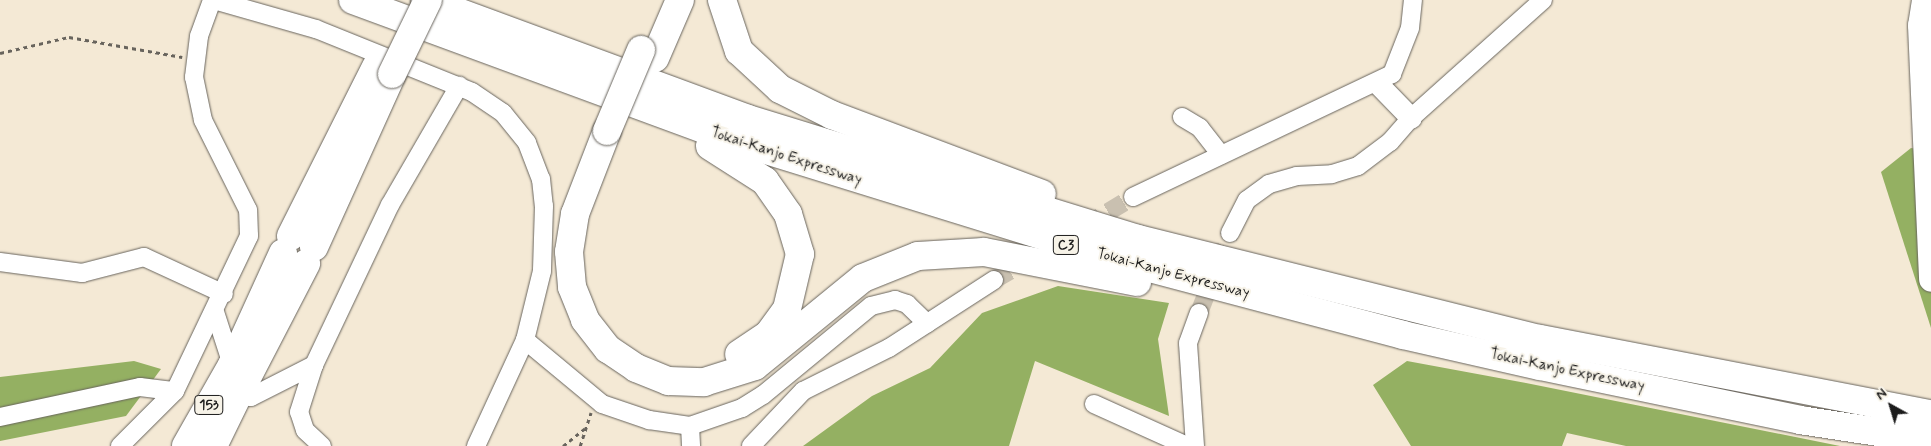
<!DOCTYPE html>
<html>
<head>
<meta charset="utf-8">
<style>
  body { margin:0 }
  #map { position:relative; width:1931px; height:446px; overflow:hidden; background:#f4e9d5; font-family:Mynerve,sans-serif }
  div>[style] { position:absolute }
  .forest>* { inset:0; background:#94b062 }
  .minor-tunnel>* { height:18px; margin-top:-9px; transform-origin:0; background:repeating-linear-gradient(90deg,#c9c0b0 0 18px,transparent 0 27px) }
  .path>* { height:2.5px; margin-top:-1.25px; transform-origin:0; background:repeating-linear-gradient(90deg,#68645d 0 4px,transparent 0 8px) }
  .roads { filter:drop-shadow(0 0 1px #68645d) drop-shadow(0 0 1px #68645d) }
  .minor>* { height:18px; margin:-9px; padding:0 9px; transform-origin:9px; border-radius:9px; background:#fff }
  .tertiary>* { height:21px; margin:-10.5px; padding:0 10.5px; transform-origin:10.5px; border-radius:10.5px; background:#fff }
  .secondary>* { height:25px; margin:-12.5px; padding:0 12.5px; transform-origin:12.5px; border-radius:12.5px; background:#fff }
  .trunk>* { height:28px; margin:-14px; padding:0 14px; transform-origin:14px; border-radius:14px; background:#fff }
  .motorway>* { height:28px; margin:-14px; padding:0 14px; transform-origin:14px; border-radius:14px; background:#fff }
  .bridges { filter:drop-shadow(0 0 1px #68645d) drop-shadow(0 0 1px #68645d) }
  .motorway-bridge>* { height:28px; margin:-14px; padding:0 14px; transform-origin:14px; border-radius:14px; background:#fff }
  span { translate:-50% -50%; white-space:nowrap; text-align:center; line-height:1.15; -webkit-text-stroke:4px #f7f3e8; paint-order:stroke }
  .shield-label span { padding:1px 4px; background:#f7f3e8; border:1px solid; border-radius:4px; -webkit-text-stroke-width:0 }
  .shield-label { font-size:14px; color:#1c1c1c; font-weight:700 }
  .street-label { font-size:15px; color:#1c1c1c }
  .north { position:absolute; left:1866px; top:381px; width:50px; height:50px; -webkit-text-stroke:4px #f7f3e8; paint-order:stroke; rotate:321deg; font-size:14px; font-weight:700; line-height:20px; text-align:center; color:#1c1c1c }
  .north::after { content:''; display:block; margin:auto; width:18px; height:22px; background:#1c1c1c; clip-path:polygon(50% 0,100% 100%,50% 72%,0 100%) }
</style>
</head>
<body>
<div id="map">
  <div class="forest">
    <i style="clip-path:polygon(1911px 148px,1931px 151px,1931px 328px,1881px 172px)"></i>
    <i style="clip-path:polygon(1058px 286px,1169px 303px,1158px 339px,1169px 416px,1035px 361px,1009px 446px,803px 446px,872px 396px,930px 368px,982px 313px)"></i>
    <i style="clip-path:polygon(134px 361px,161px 369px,126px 416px,0 441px,0 377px)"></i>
    <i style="clip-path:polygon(1407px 361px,1526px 383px,1840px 446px,1626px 446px,1567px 433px,1562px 446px,1411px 446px,1373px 385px)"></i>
  </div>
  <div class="minor-tunnel">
    <i style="left:1085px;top:226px;width:56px;rotate:-31.1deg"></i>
    <i style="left:994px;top:280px;width:42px;rotate:-30.3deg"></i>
    <i style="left:1199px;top:313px;width:86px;rotate:-68.8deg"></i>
  </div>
  <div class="path">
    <i style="left:0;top:53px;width:71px;rotate:-13.1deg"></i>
    <i style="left:69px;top:37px;width:115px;rotate:10deg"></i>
    <i style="left:563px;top:446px;width:28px;rotate:-39deg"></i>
    <i style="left:580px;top:446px;width:35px;rotate:-72deg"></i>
  </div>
  <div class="roads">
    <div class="minor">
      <i style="left:214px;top:0;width:106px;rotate:15.9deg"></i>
      <i style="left:316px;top:29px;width:168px;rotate:22deg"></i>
      <i style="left:472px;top:92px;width:37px;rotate:34deg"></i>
      <i style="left:503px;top:113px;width:38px;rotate:51deg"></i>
      <i style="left:527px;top:143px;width:39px;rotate:69deg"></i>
      <i style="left:541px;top:179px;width:27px;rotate:84deg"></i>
      <i style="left:544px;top:206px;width:65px;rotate:91.8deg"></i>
      <i style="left:542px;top:271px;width:71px;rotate:103.8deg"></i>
      <i style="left:525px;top:340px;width:117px;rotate:114.8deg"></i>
      <i style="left:1182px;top:117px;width:21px;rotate:31deg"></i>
      <i style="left:1200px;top:128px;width:34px;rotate:52deg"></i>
      <i style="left:1133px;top:197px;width:287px;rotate:-25.4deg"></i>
      <i style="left:1392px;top:74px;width:49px;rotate:-68.6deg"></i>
      <i style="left:1410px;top:28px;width:28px;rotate:-84deg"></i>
      <i style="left:1230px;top:233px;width:37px;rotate:-63deg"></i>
      <i style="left:1247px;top:200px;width:27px;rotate:-36deg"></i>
      <i style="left:1269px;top:184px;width:29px;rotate:-16deg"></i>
      <i style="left:1297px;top:176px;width:35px;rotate:-3deg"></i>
      <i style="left:1332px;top:174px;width:27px;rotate:-17deg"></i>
      <i style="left:1358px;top:166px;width:40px;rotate:-37deg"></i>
      <i style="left:1390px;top:142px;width:32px;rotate:-49deg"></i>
      <i style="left:1411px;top:118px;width:177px;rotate:-41.8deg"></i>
      <i style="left:0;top:262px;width:83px;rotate:7.6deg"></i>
      <i style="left:82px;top:273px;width:64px;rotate:-14.5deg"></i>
      <i style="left:144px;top:257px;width:88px;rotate:24.8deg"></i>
      <i style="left:215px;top:312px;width:56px;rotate:72.2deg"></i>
      <i style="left:525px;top:340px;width:100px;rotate:39.7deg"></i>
      <i style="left:602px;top:404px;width:50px;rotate:18.8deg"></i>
      <i style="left:649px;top:420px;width:41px;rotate:8.3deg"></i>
      <i style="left:690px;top:426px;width:55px;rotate:-19.1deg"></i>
      <i style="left:742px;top:408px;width:25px;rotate:-32deg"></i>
      <i style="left:763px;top:395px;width:140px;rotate:-39.5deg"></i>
      <i style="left:871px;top:306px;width:25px;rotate:-14deg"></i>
      <i style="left:895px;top:300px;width:13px;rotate:18deg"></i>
      <i style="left:907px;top:304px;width:28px;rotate:44deg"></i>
      <i style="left:238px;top:395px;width:13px;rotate:9deg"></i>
      <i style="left:251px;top:397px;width:71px;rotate:-26.9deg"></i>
      <i style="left:1094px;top:404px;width:102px;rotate:24.3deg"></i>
      <i style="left:0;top:417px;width:143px;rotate:-12.1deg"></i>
      <i style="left:140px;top:387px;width:35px;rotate:7deg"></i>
      <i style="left:690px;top:426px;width:20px;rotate:87deg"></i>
      <i style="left:120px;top:446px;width:78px;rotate:-45deg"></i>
      <i style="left:175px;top:391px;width:172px;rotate:-64.5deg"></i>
      <i style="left:249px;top:236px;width:26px;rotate:-92deg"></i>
      <i style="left:248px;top:210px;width:101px;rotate:-116.6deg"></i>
      <i style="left:203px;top:120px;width:44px;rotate:-101.8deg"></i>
      <i style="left:194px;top:77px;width:41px;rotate:-83deg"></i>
      <i style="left:199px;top:36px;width:38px;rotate:-70deg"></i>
      <i style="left:322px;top:446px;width:23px;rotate:-137deg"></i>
      <i style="left:305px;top:430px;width:19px;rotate:-108deg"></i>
      <i style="left:299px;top:412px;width:49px;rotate:-72.3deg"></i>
      <i style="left:314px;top:365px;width:177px;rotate:-64.6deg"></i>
      <i style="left:390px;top:205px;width:138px;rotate:-59.9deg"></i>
      <i style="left:751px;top:446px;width:76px;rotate:-46.6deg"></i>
      <i style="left:803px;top:391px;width:96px;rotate:-26.6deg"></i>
      <i style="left:889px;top:348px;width:125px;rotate:-32.9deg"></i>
      <i style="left:1195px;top:446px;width:103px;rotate:-93.9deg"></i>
      <i style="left:1188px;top:343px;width:32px;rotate:-70deg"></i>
    </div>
    <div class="tertiary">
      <i style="left:1378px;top:84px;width:47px;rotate:45.9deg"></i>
    </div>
    <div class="secondary">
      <i style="left:1924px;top:0;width:25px;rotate:99deg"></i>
      <i style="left:1920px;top:25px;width:254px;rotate:87.5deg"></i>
    </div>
    <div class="trunk">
      <i style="left:186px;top:446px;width:93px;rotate:-60.4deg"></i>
      <i style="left:213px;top:446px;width:57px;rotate:-63.9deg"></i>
    </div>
    <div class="motorway">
      <i style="left:353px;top:0;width:409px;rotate:20.2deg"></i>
      <i style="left:737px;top:141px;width:412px;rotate:17.2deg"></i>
      <i style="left:1131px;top:263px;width:281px;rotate:14.8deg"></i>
      <i style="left:1403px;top:335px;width:140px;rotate:12.8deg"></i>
      <i style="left:1540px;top:366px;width:266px;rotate:11.7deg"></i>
      <i style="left:1800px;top:420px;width:133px;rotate:8.7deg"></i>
      <i style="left:425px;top:0;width:344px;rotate:20.2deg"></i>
      <i style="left:748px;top:119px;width:408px;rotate:17.1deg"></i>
      <i style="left:1138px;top:239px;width:414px;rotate:14deg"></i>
      <i style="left:1540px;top:339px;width:398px;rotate:10.9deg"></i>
      <i style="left:722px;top:0;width:54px;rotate:71.6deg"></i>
      <i style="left:739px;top:51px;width:56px;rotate:42.8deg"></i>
      <i style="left:780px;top:89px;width:58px;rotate:26.6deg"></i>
      <i style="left:832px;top:115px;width:224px;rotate:20.6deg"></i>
      <i style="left:655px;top:58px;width:63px;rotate:-66.7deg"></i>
      <i style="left:607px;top:131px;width:89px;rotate:111.1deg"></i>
      <i style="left:575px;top:214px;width:38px;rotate:99deg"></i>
      <i style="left:569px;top:252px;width:35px;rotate:85deg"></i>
      <i style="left:572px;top:287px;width:35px;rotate:68deg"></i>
      <i style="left:585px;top:320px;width:37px;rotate:52deg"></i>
      <i style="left:608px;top:349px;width:34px;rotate:34deg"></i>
      <i style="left:636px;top:368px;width:35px;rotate:22deg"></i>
      <i style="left:668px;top:381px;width:36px;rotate:2deg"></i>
      <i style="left:704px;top:382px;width:53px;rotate:-17.4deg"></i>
      <i style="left:755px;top:366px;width:139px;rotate:-39.2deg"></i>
      <i style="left:863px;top:278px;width:59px;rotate:-21.8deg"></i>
      <i style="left:918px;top:256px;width:66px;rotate:-3.5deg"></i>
      <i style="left:984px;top:252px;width:156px;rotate:11.1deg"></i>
      <i style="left:710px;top:146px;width:65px;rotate:32.5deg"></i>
      <i style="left:765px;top:181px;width:40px;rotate:55.1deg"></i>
      <i style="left:788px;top:214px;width:42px;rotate:73.3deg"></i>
      <i style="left:800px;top:254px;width:57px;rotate:103.3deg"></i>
      <i style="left:787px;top:309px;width:31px;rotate:126deg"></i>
      <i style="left:769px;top:334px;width:36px;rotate:146deg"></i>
      <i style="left:291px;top:236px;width:189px;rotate:-63.3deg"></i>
      <i style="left:314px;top:247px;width:190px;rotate:-65.7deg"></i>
      <i style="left:232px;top:365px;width:123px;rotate:-65.5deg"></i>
      <i style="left:238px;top:395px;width:148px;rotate:-62.6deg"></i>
    </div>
  </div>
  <div class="bridges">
    <div class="motorway-bridge">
      <i style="left:392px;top:74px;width:82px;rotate:-64.1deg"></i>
      <i style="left:607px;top:131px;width:88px;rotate:-67.2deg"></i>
    </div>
  </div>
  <div class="shield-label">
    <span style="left:1066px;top:245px">C3</span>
    <span style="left:209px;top:405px">153</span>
  </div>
  <div class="street-label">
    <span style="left:786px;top:157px;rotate:18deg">Tokai-Kanjo Expressway</span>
    <span style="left:1173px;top:274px;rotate:15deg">Tokai-Kanjo Expressway</span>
    <span style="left:1567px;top:371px;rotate:12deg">Tokai-Kanjo Expressway</span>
  </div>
  <div class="north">N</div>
</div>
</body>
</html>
